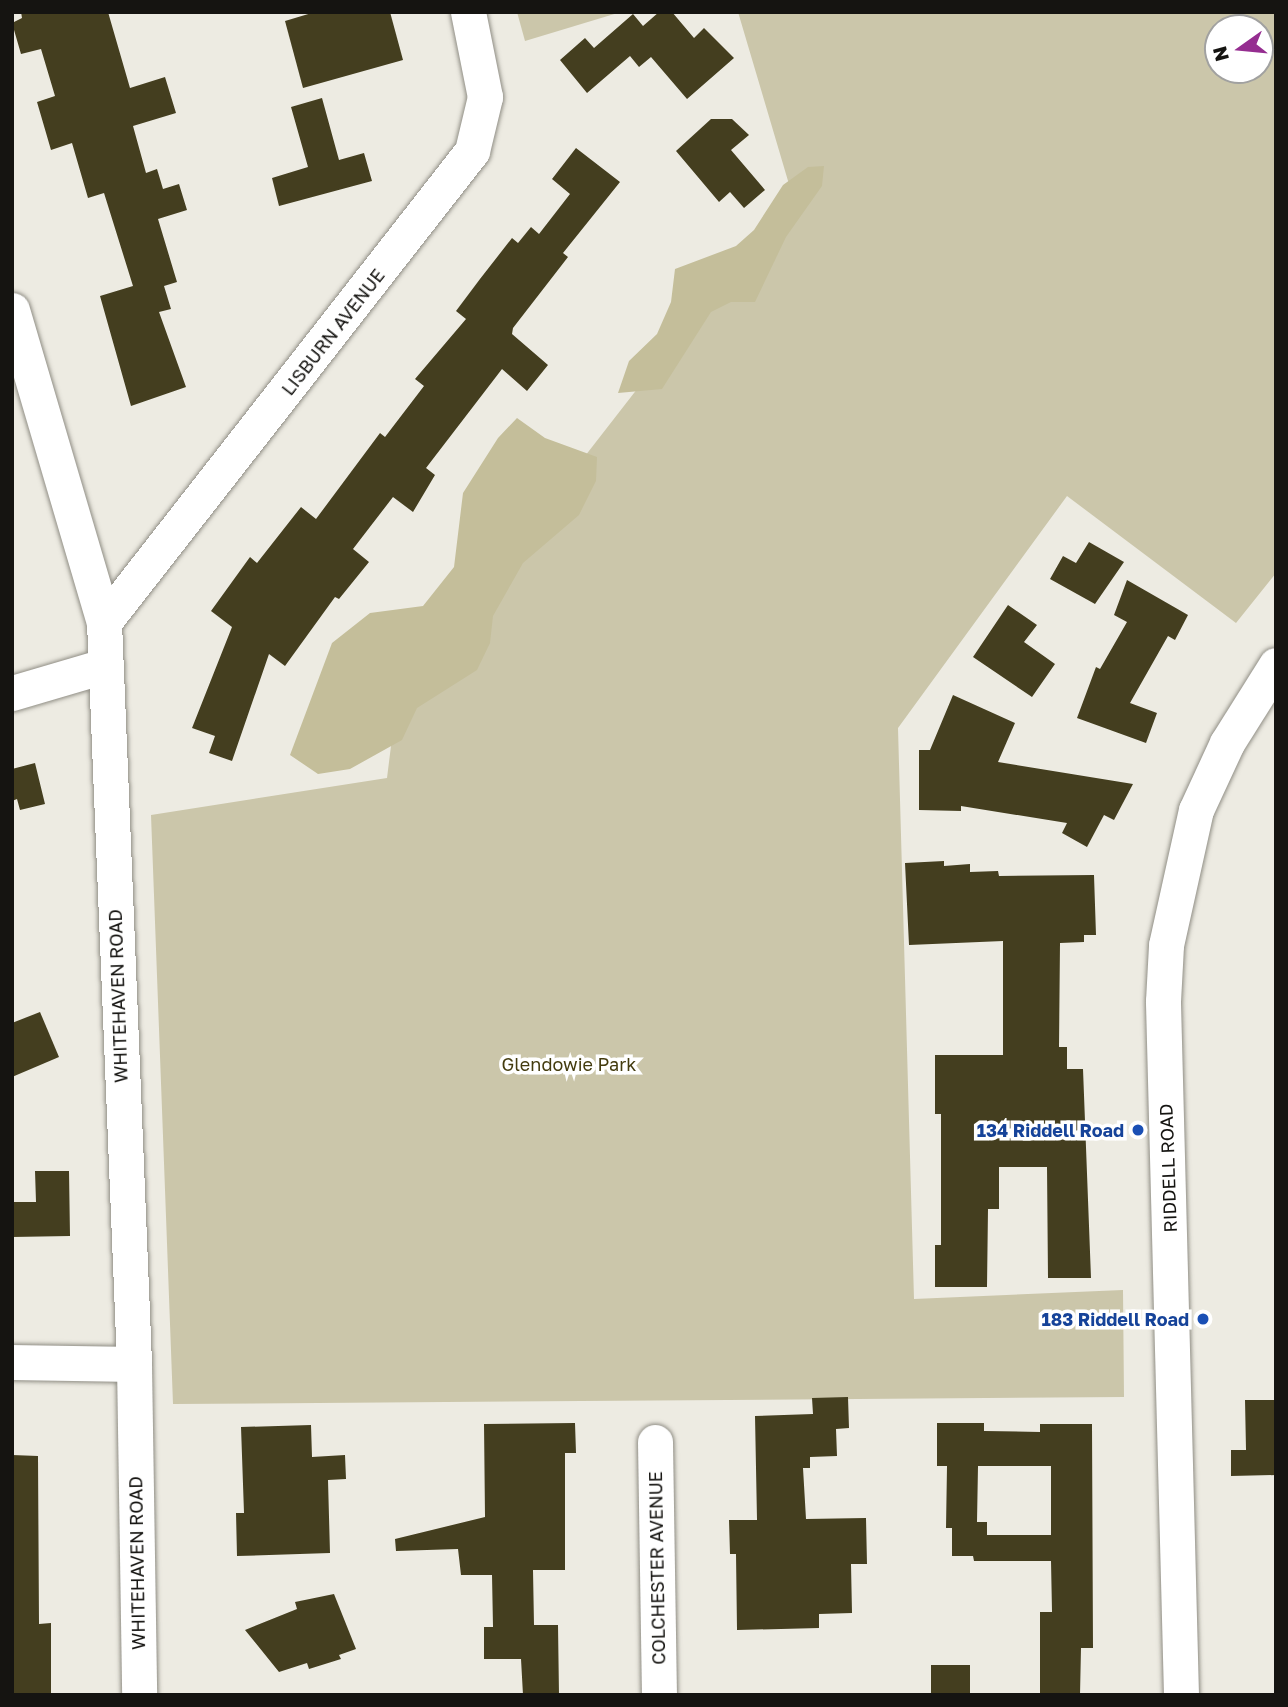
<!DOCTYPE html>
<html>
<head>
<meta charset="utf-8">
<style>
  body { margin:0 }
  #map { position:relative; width:1288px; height:1707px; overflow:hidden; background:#edebe2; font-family:"Golos Text",sans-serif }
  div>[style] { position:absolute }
  .green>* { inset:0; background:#cbc6aa }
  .forest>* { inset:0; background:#c4be9a }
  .building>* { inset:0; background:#443e1f }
  .roads { filter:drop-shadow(0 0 2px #908e85) drop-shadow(0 0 2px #908e85) }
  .minor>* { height:35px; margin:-17.5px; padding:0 17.5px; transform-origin:17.5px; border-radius:17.5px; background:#fff }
  .dots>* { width:19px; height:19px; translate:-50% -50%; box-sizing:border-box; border:4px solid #fff; border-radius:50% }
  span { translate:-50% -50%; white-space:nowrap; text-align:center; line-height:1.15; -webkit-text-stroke:7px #fff; paint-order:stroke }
  .street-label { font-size:18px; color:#151411 }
  .park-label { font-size:18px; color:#433b0e }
  .transit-label { font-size:18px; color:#164399; font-weight:700 }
  .right { translate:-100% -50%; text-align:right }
  .frame { position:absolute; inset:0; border:14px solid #151411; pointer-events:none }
  .north { position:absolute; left:1204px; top:14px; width:70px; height:70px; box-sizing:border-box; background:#fff; border:2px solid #a1a1a0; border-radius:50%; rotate:255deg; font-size:19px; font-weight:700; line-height:28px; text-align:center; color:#151411 }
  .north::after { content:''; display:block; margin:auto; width:24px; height:32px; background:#952d90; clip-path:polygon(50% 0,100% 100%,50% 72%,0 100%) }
</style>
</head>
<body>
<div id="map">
  <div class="green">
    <i style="clip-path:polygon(517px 12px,621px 12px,525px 41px)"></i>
    <i style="clip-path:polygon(evenodd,738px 12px,1276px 12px,1276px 573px,1236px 623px,1067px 496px,898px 728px,914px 1299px,1123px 1290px,1124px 1397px,173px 1404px,151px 815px,387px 778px,397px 698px,791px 191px,738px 12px,1218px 28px,1260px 28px,1260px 70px,1218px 70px,1218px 28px)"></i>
  </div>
  <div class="forest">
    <i style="clip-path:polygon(824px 166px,822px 186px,786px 237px,755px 302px,731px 302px,711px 312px,662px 389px,618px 393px,629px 361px,657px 334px,671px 302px,675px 269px,736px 246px,754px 230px,783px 185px,808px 167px)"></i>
    <i style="clip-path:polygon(517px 418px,545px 438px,597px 457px,596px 481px,579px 515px,523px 563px,493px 616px,490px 643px,477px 670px,417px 708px,402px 740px,350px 769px,318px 774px,290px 755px,332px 643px,370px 613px,423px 606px,454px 567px,463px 493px,498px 438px)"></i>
  </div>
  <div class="building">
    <i style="clip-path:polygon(21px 12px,108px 12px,130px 88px,165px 77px,176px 113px,133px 126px,146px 173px,157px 169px,163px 189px,179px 184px,187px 210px,158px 219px,177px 282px,164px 286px,171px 309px,159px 312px,186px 387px,131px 406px,100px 296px,133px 286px,104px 193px,88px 198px,72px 143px,51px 150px,37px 102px,55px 96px,41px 49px,21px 54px,12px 23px,22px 18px)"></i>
    <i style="clip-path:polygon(315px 12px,390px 12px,403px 60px,303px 88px,285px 21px)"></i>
    <i style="clip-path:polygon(659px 12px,672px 12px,694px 38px,704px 28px,734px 58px,687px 99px,651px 57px,639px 67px,630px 56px,587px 93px,560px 60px,585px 38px,594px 48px,633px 14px,643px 26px)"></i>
    <i style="clip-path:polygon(322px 98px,339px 160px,364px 153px,372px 181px,279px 206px,272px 178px,308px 167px,291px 107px)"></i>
    <i style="clip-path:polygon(711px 119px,732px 119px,749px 135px,731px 150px,765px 190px,744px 208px,730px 192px,719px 202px,676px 151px)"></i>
    <i style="clip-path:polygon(576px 148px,620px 182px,563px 253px,568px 257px,513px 328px,512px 334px,548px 365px,527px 391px,502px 369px,426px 468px,435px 475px,413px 512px,393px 497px,353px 549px,369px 562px,339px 599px,335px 597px,285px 666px,269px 654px,232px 761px,209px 753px,215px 736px,192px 728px,232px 627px,211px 611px,250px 557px,257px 563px,301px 507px,316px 519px,380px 433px,385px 437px,424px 386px,415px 379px,466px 319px,456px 311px,480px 279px,512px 238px,518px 243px,531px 227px,539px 234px,570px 194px,552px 179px)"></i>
    <i style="clip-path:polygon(1089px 542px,1124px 562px,1095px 604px,1050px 579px,1063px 556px,1076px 563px)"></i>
    <i style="clip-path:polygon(1127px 580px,1188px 615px,1175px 640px,1168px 636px,1130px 703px,1157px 713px,1146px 743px,1077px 718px,1096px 667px,1100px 669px,1127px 622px,1114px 615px)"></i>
    <i style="clip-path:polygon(1008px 605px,1037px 625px,1024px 642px,1055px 664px,1032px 697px,973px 657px)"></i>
    <i style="clip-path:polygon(953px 695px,1015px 723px,998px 762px,1133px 784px,1114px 820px,1104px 815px,1087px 847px,1062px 833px,1067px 823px,961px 806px,961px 811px,919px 810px,919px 750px,930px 750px)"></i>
    <i style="clip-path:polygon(35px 763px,45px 804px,20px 810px,17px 799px,12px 801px,12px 769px)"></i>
    <i style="clip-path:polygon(944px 861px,944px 866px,970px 864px,970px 872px,998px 871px,999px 876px,1094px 875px,1096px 935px,1084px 935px,1084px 942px,1060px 943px,1059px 1047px,1067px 1047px,1067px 1069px,1083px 1069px,1091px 1278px,1048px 1278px,1047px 1167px,999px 1167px,999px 1209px,988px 1209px,987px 1287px,935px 1287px,935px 1245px,941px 1245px,941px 1114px,935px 1114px,935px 1055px,1003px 1055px,1003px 941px,909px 945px,905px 863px)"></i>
    <i style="clip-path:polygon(40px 1012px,59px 1057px,12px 1077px,12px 1023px)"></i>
    <i style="clip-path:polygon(35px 1171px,69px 1171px,70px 1236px,12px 1237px,12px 1202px,36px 1202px)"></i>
    <i style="clip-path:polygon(848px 1397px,849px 1428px,836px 1429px,837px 1456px,810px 1457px,810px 1468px,803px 1468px,806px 1519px,866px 1518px,867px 1564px,851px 1564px,852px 1613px,819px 1614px,819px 1628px,737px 1630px,736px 1554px,730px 1554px,729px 1520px,757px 1520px,755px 1416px,813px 1414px,812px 1398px)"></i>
    <i style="clip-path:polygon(1245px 1400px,1276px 1400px,1276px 1475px,1231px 1476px,1231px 1450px,1246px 1450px)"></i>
    <i style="clip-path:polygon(575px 1423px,576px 1453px,565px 1453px,565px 1570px,533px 1570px,534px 1625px,558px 1625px,559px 1695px,523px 1695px,521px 1659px,484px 1659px,484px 1627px,493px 1627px,492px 1575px,461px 1575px,458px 1549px,396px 1551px,395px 1539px,485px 1517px,484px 1424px)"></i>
    <i style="clip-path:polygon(evenodd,937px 1423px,984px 1423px,984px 1431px,1040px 1432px,1040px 1424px,1092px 1424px,1093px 1648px,1081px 1648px,1080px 1695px,1040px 1695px,1040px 1612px,1052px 1612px,1051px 1561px,974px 1561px,973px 1556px,952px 1556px,952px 1528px,946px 1528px,947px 1466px,937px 1466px,937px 1423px,978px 1466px,1051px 1466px,1051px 1535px,987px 1535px,987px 1522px,977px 1522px,978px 1466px)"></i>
    <i style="clip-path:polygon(311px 1425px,312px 1457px,345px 1455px,346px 1479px,328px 1480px,330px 1553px,237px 1556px,236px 1513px,244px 1513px,241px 1427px)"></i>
    <i style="clip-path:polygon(12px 1455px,38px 1456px,39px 1624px,51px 1623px,51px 1695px,12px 1695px)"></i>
    <i style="clip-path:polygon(334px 1594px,356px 1649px,339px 1655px,341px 1659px,309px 1669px,307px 1663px,279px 1672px,245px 1630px,297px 1609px,295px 1602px)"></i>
    <i style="clip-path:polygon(931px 1665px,970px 1665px,970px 1695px,931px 1695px)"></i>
  </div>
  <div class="roads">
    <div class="minor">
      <i style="left:12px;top:310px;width:325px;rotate:73.6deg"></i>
      <i style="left:104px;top:622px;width:743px;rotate:87.68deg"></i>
      <i style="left:134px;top:1364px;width:331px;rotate:89.1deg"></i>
      <i style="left:104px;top:622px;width:598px;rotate:-52deg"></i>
      <i style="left:472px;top:151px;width:56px;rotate:-76.5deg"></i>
      <i style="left:485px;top:97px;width:87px;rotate:-101.3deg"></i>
      <i style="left:12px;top:693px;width:96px;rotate:-16.4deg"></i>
      <i style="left:12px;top:1362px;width:122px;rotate:0.9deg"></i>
      <i style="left:655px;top:1442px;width:253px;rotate:89.1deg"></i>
      <i style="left:1181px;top:1695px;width:694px;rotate:-91.49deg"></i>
      <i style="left:1163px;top:1001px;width:56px;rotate:-86.9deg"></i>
      <i style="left:1166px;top:945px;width:138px;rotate:-77.5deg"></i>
      <i style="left:1196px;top:810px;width:74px;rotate:-65.2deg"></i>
      <i style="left:1227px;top:743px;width:92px;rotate:-57.9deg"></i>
    </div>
  </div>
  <div class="dots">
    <i style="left:1138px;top:1130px;background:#1a4fb4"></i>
    <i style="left:1203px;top:1319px;background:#1a4fb4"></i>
  </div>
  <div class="street-label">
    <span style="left:333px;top:332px;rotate:-52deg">LISBURN AVENUE</span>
    <span style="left:118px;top:996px;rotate:-92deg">WHITEHAVEN ROAD</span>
    <span style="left:1168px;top:1168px;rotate:-92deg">RIDDELL ROAD</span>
    <span style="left:137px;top:1563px;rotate:-91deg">WHITEHAVEN ROAD</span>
    <span style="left:657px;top:1568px;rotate:-91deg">COLCHESTER AVENUE</span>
  </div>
  <div class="park-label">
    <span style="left:569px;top:1064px">Glendowie Park</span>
  </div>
  <div class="transit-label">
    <span class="right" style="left:1124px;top:1130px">134 Riddell Road</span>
    <span class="right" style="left:1189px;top:1319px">183 Riddell Road</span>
  </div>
  <div class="frame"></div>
  <div class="north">N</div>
</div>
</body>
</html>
